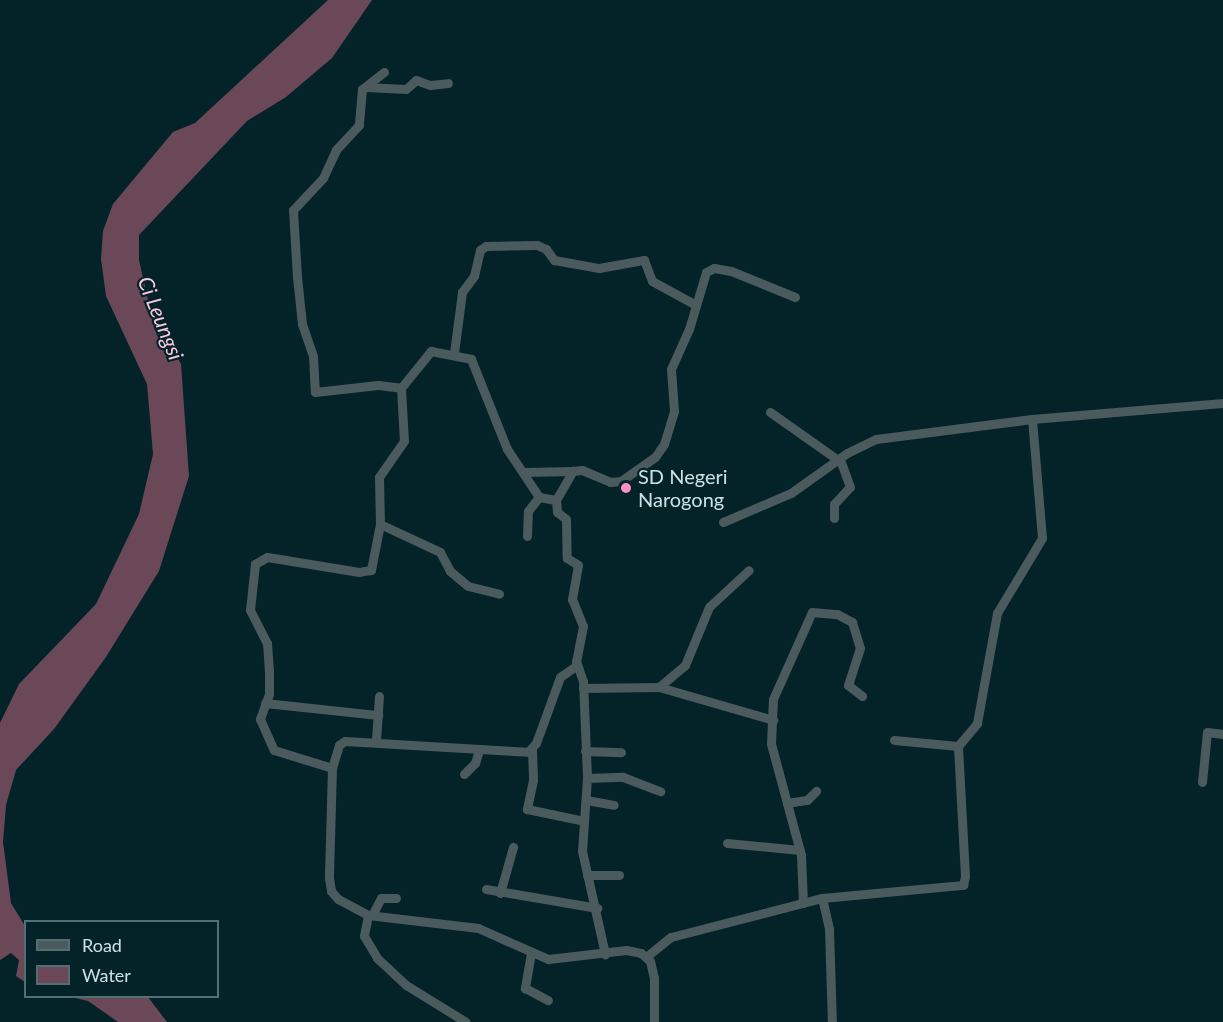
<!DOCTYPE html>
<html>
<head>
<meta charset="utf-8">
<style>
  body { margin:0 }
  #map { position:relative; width:1223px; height:1022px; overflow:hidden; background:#032328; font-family:Lato,sans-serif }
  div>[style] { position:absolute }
  .water>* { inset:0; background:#6a4857 }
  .minor>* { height:9px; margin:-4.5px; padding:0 4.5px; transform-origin:4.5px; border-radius:4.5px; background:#4a5a5d }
  .dots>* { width:16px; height:16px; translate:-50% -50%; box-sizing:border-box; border:3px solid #032328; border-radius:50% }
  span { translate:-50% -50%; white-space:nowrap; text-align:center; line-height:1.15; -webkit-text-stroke:4.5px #032328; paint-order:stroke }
  .poi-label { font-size:20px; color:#cbe1e4 }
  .left { translate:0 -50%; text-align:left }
  .water-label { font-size:21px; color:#fbc7de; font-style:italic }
  .legend { position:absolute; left:24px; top:920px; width:195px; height:78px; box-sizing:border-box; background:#032328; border:2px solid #536f73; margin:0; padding:8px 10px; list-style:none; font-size:18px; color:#cbe1e4 }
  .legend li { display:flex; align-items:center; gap:12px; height:30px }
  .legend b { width:30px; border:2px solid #536f73 }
</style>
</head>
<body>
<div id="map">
  <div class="water">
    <i style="clip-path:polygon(328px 0,372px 0,332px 58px,286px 97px,247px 121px,139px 235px,139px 260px,149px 304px,181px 364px,189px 476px,159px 571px,106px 657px,54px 729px,16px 770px,6px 805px,3px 842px,11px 903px,25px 926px,25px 982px,16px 976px,19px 960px,11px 953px,0 960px,0 723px,19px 684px,96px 604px,139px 514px,153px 454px,147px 384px,106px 296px,101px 259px,103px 231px,113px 204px,173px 132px,195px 123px)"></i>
    <i style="clip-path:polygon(71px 997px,148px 997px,167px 1022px,118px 1022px,88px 1001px)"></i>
  </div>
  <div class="minor">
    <i style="left:384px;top:72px;width:28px;rotate:142deg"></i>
    <i style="left:362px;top:89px;width:36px;rotate:95deg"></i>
    <i style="left:359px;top:125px;width:34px;rotate:133deg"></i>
    <i style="left:336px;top:150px;width:31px;rotate:115deg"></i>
    <i style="left:323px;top:178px;width:44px;rotate:133.2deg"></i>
    <i style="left:293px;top:210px;width:67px;rotate:86.6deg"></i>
    <i style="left:297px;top:277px;width:47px;rotate:83.9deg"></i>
    <i style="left:302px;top:324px;width:34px;rotate:71deg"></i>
    <i style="left:313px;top:356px;width:36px;rotate:87deg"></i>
    <i style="left:315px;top:392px;width:63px;rotate:-6.3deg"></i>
    <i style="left:378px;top:385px;width:23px;rotate:7deg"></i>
    <i style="left:401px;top:388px;width:53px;rotate:86.8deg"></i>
    <i style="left:404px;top:441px;width:44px;rotate:124.8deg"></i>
    <i style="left:379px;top:477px;width:47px;rotate:88.8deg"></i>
    <i style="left:380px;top:524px;width:47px;rotate:101.1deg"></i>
    <i style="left:371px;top:570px;width:12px;rotate:171deg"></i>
    <i style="left:359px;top:572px;width:93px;rotate:-170.7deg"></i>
    <i style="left:267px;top:557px;width:14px;rotate:150deg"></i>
    <i style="left:255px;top:564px;width:46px;rotate:96.2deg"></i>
    <i style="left:250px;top:610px;width:37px;rotate:63deg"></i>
    <i style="left:267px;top:643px;width:28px;rotate:86deg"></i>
    <i style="left:269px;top:671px;width:23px;rotate:90deg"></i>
    <i style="left:269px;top:694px;width:27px;rotate:110deg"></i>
    <i style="left:260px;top:719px;width:34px;rotate:66deg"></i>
    <i style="left:274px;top:750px;width:61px;rotate:17.2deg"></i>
    <i style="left:332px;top:768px;width:110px;rotate:91.6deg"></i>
    <i style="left:329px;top:878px;width:13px;rotate:81deg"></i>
    <i style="left:331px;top:891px;width:11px;rotate:49deg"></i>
    <i style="left:338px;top:899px;width:34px;rotate:28deg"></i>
    <i style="left:368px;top:915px;width:111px;rotate:6.7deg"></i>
    <i style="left:478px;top:928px;width:77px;rotate:23.9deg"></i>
    <i style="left:548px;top:959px;width:79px;rotate:-6.6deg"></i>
    <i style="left:626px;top:950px;width:15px;rotate:11deg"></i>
    <i style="left:641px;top:953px;width:12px;rotate:42deg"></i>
    <i style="left:650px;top:961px;width:17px;rotate:77deg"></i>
    <i style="left:654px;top:978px;width:44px;rotate:90deg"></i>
    <i style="left:365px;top:87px;width:41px;rotate:2.8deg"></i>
    <i style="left:406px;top:89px;width:13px;rotate:-42deg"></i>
    <i style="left:416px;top:80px;width:15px;rotate:20deg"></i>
    <i style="left:430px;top:85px;width:18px;rotate:-6deg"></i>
    <i style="left:454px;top:353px;width:62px;rotate:-82.5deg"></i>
    <i style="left:462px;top:292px;width:20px;rotate:-53deg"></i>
    <i style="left:474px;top:276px;width:27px;rotate:-77deg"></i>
    <i style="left:480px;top:250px;width:7px;rotate:-34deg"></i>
    <i style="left:486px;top:246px;width:51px;rotate:-1.1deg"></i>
    <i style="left:537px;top:245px;width:10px;rotate:24deg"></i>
    <i style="left:546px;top:249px;width:14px;rotate:54deg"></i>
    <i style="left:554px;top:260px;width:46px;rotate:10.1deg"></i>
    <i style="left:599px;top:268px;width:46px;rotate:-10.1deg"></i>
    <i style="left:644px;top:260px;width:22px;rotate:69deg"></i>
    <i style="left:652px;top:281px;width:50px;rotate:28.6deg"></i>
    <i style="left:401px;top:388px;width:48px;rotate:-51deg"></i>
    <i style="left:431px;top:351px;width:41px;rotate:11.3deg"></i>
    <i style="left:471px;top:359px;width:97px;rotate:68.2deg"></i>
    <i style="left:507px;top:449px;width:58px;rotate:56.3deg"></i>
    <i style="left:539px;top:497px;width:17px;rotate:10deg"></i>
    <i style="left:556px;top:500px;width:34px;rotate:-60deg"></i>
    <i style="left:573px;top:471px;width:9px;rotate:-6deg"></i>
    <i style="left:582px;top:470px;width:30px;rotate:23deg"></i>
    <i style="left:610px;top:482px;width:11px;rotate:-5deg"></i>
    <i style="left:621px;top:481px;width:42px;rotate:-35.2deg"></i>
    <i style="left:655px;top:457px;width:16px;rotate:-55deg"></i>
    <i style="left:664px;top:444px;width:34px;rotate:-73deg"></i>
    <i style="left:674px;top:411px;width:42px;rotate:-94.1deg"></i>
    <i style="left:671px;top:369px;width:44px;rotate:-65.8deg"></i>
    <i style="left:689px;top:329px;width:59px;rotate:-73.4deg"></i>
    <i style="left:706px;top:272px;width:9px;rotate:-27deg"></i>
    <i style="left:714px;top:268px;width:17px;rotate:10deg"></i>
    <i style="left:731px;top:271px;width:69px;rotate:22.1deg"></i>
    <i style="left:770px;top:412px;width:83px;rotate:35.2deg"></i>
    <i style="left:525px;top:472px;width:48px;rotate:-1.2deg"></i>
    <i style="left:556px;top:500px;width:12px;rotate:85deg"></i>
    <i style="left:557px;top:512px;width:11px;rotate:38deg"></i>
    <i style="left:566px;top:519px;width:39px;rotate:89deg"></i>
    <i style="left:567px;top:558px;width:13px;rotate:32deg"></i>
    <i style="left:578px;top:565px;width:35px;rotate:100deg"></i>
    <i style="left:572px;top:599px;width:29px;rotate:68deg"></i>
    <i style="left:583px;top:626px;width:36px;rotate:101deg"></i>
    <i style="left:576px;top:661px;width:21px;rotate:71deg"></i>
    <i style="left:583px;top:681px;width:97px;rotate:87.6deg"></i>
    <i style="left:587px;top:778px;width:73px;rotate:93.9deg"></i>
    <i style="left:582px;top:851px;width:106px;rotate:77.4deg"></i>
    <i style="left:834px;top:518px;width:14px;rotate:-90deg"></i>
    <i style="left:834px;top:504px;width:23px;rotate:-47deg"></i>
    <i style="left:850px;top:487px;width:30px;rotate:-110deg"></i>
    <i style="left:723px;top:522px;width:74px;rotate:-23.1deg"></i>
    <i style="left:791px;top:493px;width:69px;rotate:-35.5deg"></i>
    <i style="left:847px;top:453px;width:32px;rotate:-26deg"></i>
    <i style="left:876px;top:439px;width:157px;rotate:-7.3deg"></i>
    <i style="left:1032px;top:419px;width:192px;rotate:-4.8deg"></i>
    <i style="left:380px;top:524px;width:66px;rotate:25deg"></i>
    <i style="left:440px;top:552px;width:21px;rotate:62deg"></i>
    <i style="left:450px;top:571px;width:23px;rotate:40deg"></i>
    <i style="left:468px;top:586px;width:32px;rotate:14deg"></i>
    <i style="left:527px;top:536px;width:25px;rotate:-88deg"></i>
    <i style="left:528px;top:511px;width:18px;rotate:-52deg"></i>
    <i style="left:659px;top:687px;width:119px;rotate:16.1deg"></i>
    <i style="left:583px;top:688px;width:76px;rotate:-0.8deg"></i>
    <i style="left:659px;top:687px;width:34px;rotate:-40deg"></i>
    <i style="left:685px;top:665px;width:63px;rotate:-67.5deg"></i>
    <i style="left:709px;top:607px;width:54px;rotate:-42.8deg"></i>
    <i style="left:265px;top:703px;width:114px;rotate:6.1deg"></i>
    <i style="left:376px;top:740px;width:44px;rotate:-86.1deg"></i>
    <i style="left:894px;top:740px;width:64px;rotate:5.4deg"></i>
    <i style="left:532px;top:750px;width:30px;rotate:88deg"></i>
    <i style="left:533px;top:780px;width:30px;rotate:102deg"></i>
    <i style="left:527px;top:809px;width:58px;rotate:11.9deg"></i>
    <i style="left:585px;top:751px;width:36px;rotate:2deg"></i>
    <i style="left:332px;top:768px;width:24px;rotate:-73deg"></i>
    <i style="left:339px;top:745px;width:7px;rotate:-34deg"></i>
    <i style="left:345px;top:741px;width:183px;rotate:3.4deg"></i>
    <i style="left:528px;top:752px;width:12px;rotate:-48deg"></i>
    <i style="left:536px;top:743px;width:70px;rotate:-70deg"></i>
    <i style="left:560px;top:677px;width:19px;rotate:-35deg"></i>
    <i style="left:464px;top:774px;width:16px;rotate:-45deg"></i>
    <i style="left:475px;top:763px;width:14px;rotate:-73deg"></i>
    <i style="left:587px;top:778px;width:36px;rotate:-2deg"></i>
    <i style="left:623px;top:777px;width:40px;rotate:21deg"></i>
    <i style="left:1202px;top:782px;width:50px;rotate:-84.3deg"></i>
    <i style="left:1207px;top:732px;width:16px;rotate:7deg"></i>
    <i style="left:586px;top:800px;width:28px;rotate:10deg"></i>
    <i style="left:787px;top:803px;width:20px;rotate:-9deg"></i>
    <i style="left:807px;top:800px;width:13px;rotate:-45deg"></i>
    <i style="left:727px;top:843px;width:73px;rotate:5.5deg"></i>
    <i style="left:587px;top:875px;width:32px"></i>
    <i style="left:486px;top:889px;width:113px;rotate:9.7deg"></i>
    <i style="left:500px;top:893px;width:48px;rotate:-74.2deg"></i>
    <i style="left:822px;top:898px;width:32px;rotate:77deg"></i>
    <i style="left:829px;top:929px;width:93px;rotate:88.2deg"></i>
    <i style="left:803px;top:903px;width:48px;rotate:-92.4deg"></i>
    <i style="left:801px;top:855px;width:115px;rotate:-105.1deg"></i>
    <i style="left:771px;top:744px;width:45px;rotate:-87.5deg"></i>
    <i style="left:773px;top:699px;width:95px;rotate:-65.9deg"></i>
    <i style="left:812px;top:612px;width:25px;rotate:5deg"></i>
    <i style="left:837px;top:614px;width:17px;rotate:28deg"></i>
    <i style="left:852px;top:622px;width:27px;rotate:73deg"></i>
    <i style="left:860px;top:648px;width:39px;rotate:108deg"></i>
    <i style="left:848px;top:685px;width:18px;rotate:38deg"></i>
    <i style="left:368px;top:915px;width:21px;rotate:101deg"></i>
    <i style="left:364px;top:936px;width:26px;rotate:59deg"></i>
    <i style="left:377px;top:958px;width:40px;rotate:43deg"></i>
    <i style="left:406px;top:985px;width:70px;rotate:31.7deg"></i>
    <i style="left:372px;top:915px;width:19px;rotate:-62deg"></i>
    <i style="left:381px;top:898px;width:15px"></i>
    <i style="left:531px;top:953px;width:36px;rotate:100deg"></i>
    <i style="left:525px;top:988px;width:26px;rotate:28deg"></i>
    <i style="left:646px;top:957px;width:32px;rotate:-39deg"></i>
    <i style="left:671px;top:937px;width:156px;rotate:-14.5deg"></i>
    <i style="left:822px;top:898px;width:142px;rotate:-5.3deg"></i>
    <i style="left:963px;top:885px;width:9px;rotate:-77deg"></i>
    <i style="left:965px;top:876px;width:130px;rotate:-93.1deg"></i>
    <i style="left:958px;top:746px;width:30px;rotate:-50deg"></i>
    <i style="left:977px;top:723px;width:112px;rotate:-79.7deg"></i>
    <i style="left:997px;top:613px;width:87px;rotate:-59deg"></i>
    <i style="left:1042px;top:538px;width:119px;rotate:-94.8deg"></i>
  </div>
  <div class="dots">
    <i style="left:626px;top:488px;background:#fc8fc3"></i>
  </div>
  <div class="poi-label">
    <span class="left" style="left:638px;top:488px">SD Negeri<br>Narogong</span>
  </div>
  <div class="water-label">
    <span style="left:161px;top:318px;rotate:68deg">Ci Leungsi</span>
  </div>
  <ul class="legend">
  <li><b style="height:8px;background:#4a5a5d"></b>Road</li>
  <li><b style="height:16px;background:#6a4857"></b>Water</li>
  </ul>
</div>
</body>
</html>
